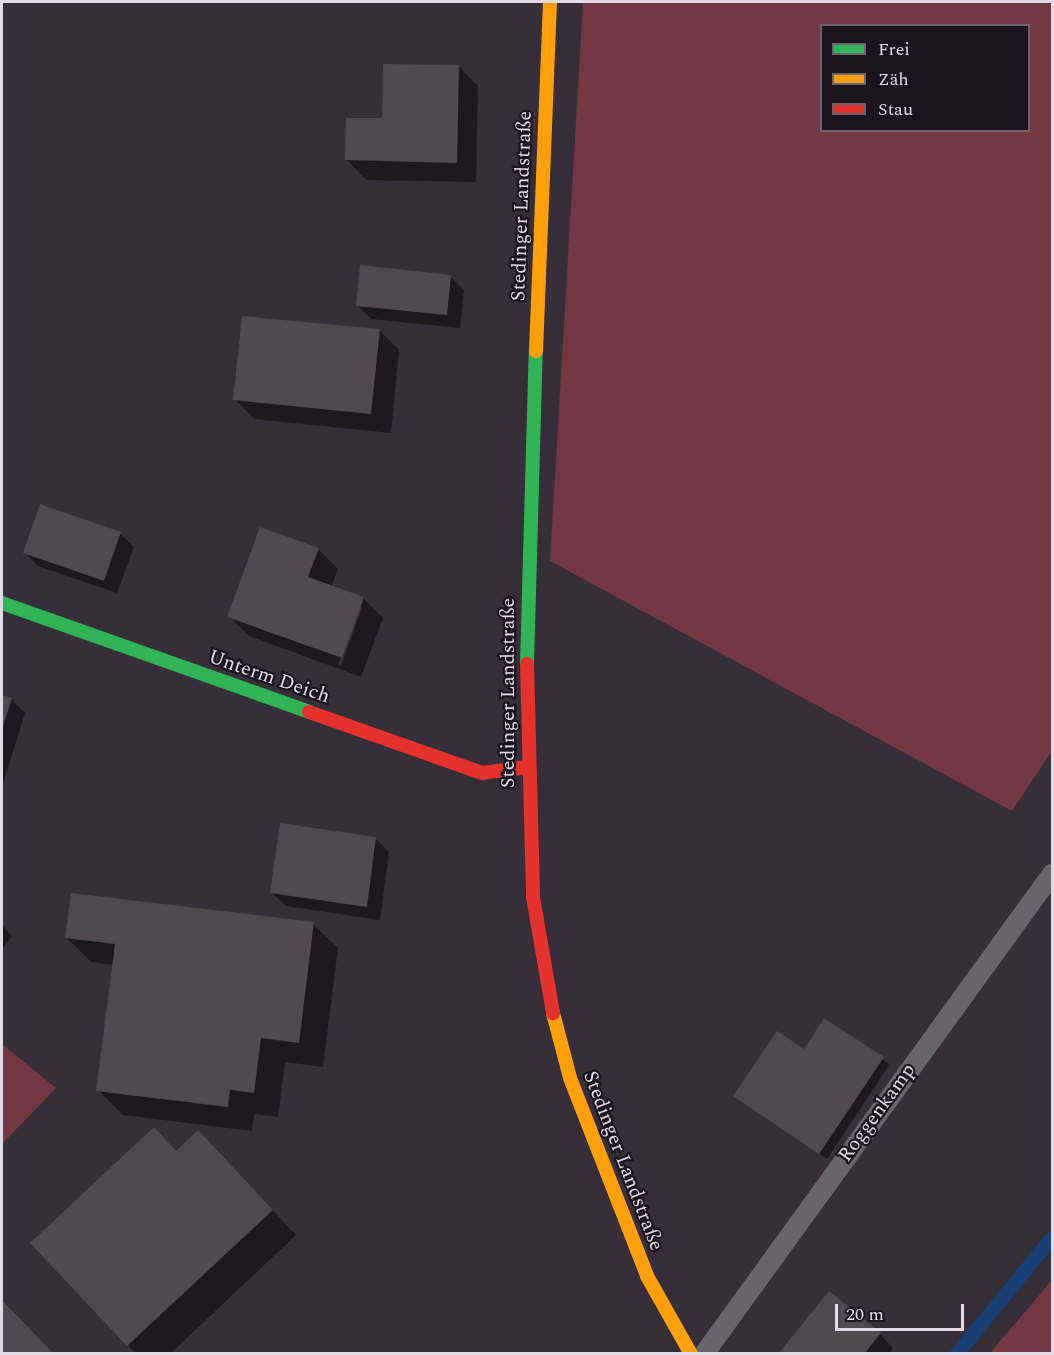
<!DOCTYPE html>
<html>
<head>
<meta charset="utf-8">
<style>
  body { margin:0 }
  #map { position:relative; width:1054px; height:1355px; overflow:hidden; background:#362e39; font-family:Spectral,serif }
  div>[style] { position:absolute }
  .green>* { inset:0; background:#733843 }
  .shadow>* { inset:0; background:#0007 }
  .stream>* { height:14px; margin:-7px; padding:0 7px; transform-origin:7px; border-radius:7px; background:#184075 }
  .building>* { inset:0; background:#514850 }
  .lane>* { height:20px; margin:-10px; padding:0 10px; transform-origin:10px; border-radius:10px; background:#68656c }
  .fast>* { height:14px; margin:-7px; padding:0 7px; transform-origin:7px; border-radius:7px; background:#30b455 }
  .slow>* { height:14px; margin:-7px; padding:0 7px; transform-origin:7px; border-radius:7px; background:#ff9f0a }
  .jam>* { height:14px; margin:-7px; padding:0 7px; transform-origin:7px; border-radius:7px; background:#e5322d }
  span { translate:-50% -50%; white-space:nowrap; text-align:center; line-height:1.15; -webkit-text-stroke:4.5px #1b141e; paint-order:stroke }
  .street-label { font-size:20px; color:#e3dae7 }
  .frame { position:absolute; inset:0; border:3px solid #e3dae7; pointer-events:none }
  .legend { position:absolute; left:820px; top:24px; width:210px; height:108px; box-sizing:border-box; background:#1b141e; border:2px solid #6b636e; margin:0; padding:8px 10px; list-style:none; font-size:18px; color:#e3dae7 }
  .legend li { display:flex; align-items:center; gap:12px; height:30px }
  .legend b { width:30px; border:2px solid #6b636e }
  .scale { position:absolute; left:835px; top:1304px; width:129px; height:27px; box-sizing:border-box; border:3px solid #e3dae7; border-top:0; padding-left:8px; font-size:18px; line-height:21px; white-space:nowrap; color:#e3dae7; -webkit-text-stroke:4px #1b141e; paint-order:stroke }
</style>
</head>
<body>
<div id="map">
  <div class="green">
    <i style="clip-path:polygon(evenodd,583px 2px,1052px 2px,1052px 751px,1012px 811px,550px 561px,583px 2px,822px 26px,1028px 26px,1028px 130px,822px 130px,822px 26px)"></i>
    <i style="clip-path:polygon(2px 1044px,56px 1088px,2px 1144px)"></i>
    <i style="clip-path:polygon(1052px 1280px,1052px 1353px,990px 1353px)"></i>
  </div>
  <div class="shadow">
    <i style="clip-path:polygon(458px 66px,478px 86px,476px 182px,366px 180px,347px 160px,383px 120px)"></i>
    <i style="clip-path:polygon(450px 276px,464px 290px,460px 328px,371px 319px,357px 305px)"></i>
    <i style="clip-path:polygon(380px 331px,399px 350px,391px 433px,254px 419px,235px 399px)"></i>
    <i style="clip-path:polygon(120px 534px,134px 547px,117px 593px,38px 566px,24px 552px)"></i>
    <i style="clip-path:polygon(evenodd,318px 549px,338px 569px,331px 587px,363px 598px,383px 618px,361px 677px,249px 636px,229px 616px,318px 549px,359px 607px,362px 607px,341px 666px,338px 665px,359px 607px)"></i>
    <i style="clip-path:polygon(2px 696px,11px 699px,25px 713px,2px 787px)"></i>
    <i style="clip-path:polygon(376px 839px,389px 852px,380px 920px,286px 906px,272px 893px)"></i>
    <i style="clip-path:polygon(313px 924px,338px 948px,323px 1067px,285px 1062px,278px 1117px,254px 1114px,252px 1131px,123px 1115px,98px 1090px,114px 965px,91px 962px,67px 938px)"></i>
    <i style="clip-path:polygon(2px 925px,12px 936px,2px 950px)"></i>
    <i style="clip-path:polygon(804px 1051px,883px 1059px,889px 1065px,827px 1159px,735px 1096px)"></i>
    <i style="clip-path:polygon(198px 1132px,296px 1235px,170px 1354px,136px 1354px,128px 1345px,177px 1152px)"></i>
    <i style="clip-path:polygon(2px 1302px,52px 1354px,2px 1354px)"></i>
    <i style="clip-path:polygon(880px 1334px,893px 1348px,889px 1354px,780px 1354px)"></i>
  </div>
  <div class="stream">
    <i style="left:957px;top:1354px;width:150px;rotate:-50.7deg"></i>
  </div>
  <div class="building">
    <i style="clip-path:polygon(383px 64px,459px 65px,457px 163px,345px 160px,346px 118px,382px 118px)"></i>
    <i style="clip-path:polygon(360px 265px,451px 275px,447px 315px,356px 306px)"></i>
    <i style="clip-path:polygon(242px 316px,380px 329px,371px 414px,233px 400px)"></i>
    <i style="clip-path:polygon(40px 504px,121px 532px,104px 581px,23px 553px)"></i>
    <i style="clip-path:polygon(260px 527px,319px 548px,308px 577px,364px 597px,342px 658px,227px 617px)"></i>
    <i style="clip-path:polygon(2px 695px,12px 698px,2px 730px)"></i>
    <i style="clip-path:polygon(280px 823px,376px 837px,367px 907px,270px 893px)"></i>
    <i style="clip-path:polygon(71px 893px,314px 922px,299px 1043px,261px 1038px,254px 1093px,230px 1090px,228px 1107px,96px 1091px,115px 944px,65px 938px)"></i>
    <i style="clip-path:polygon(824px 1018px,884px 1057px,819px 1154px,733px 1096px,777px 1031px,804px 1049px)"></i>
    <i style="clip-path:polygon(154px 1127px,176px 1151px,198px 1130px,273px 1210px,127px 1346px,30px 1243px)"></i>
    <i style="clip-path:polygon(829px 1291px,881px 1333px,864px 1354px,778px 1354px)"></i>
    <i style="clip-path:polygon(2px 1300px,54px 1354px,2px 1354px)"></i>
  </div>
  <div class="lane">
    <i style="left:704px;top:1354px;width:593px;rotate:-54.06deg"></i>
  </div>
  <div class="fast">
    <i style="left:2px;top:603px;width:326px;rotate:19.5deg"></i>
    <i style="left:527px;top:664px;width:313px;rotate:-88.4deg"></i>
  </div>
  <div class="slow">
    <i style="left:536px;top:351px;width:349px;rotate:-87.7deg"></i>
    <i style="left:553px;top:1013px;width:67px;rotate:75.3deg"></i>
    <i style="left:570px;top:1078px;width:212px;rotate:68.7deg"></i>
    <i style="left:647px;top:1276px;width:90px;rotate:60.6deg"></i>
  </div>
  <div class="jam">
    <i style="left:527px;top:664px;width:233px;rotate:88.5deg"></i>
    <i style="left:533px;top:897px;width:118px;rotate:80.2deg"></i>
    <i style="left:309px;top:712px;width:183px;rotate:19.4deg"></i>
    <i style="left:482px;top:773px;width:45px;rotate:-7.6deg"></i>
  </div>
  <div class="street-label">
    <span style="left:522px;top:206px;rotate:-88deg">Stedinger Landstraße</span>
    <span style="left:269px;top:677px;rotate:19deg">Unterm Deich</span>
    <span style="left:508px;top:693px;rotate:-90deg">Stedinger Landstraße</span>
    <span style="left:877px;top:1113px;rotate:-54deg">Roggenkamp</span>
    <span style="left:623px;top:1161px;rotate:69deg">Stedinger Landstraße</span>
  </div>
  <div class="frame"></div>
  <ul class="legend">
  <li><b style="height:8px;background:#30b455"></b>Frei</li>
  <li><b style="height:8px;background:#ff9f0a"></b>Zäh</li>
  <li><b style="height:8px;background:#e5322d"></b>Stau</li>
  </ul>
  <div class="scale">20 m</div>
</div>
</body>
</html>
